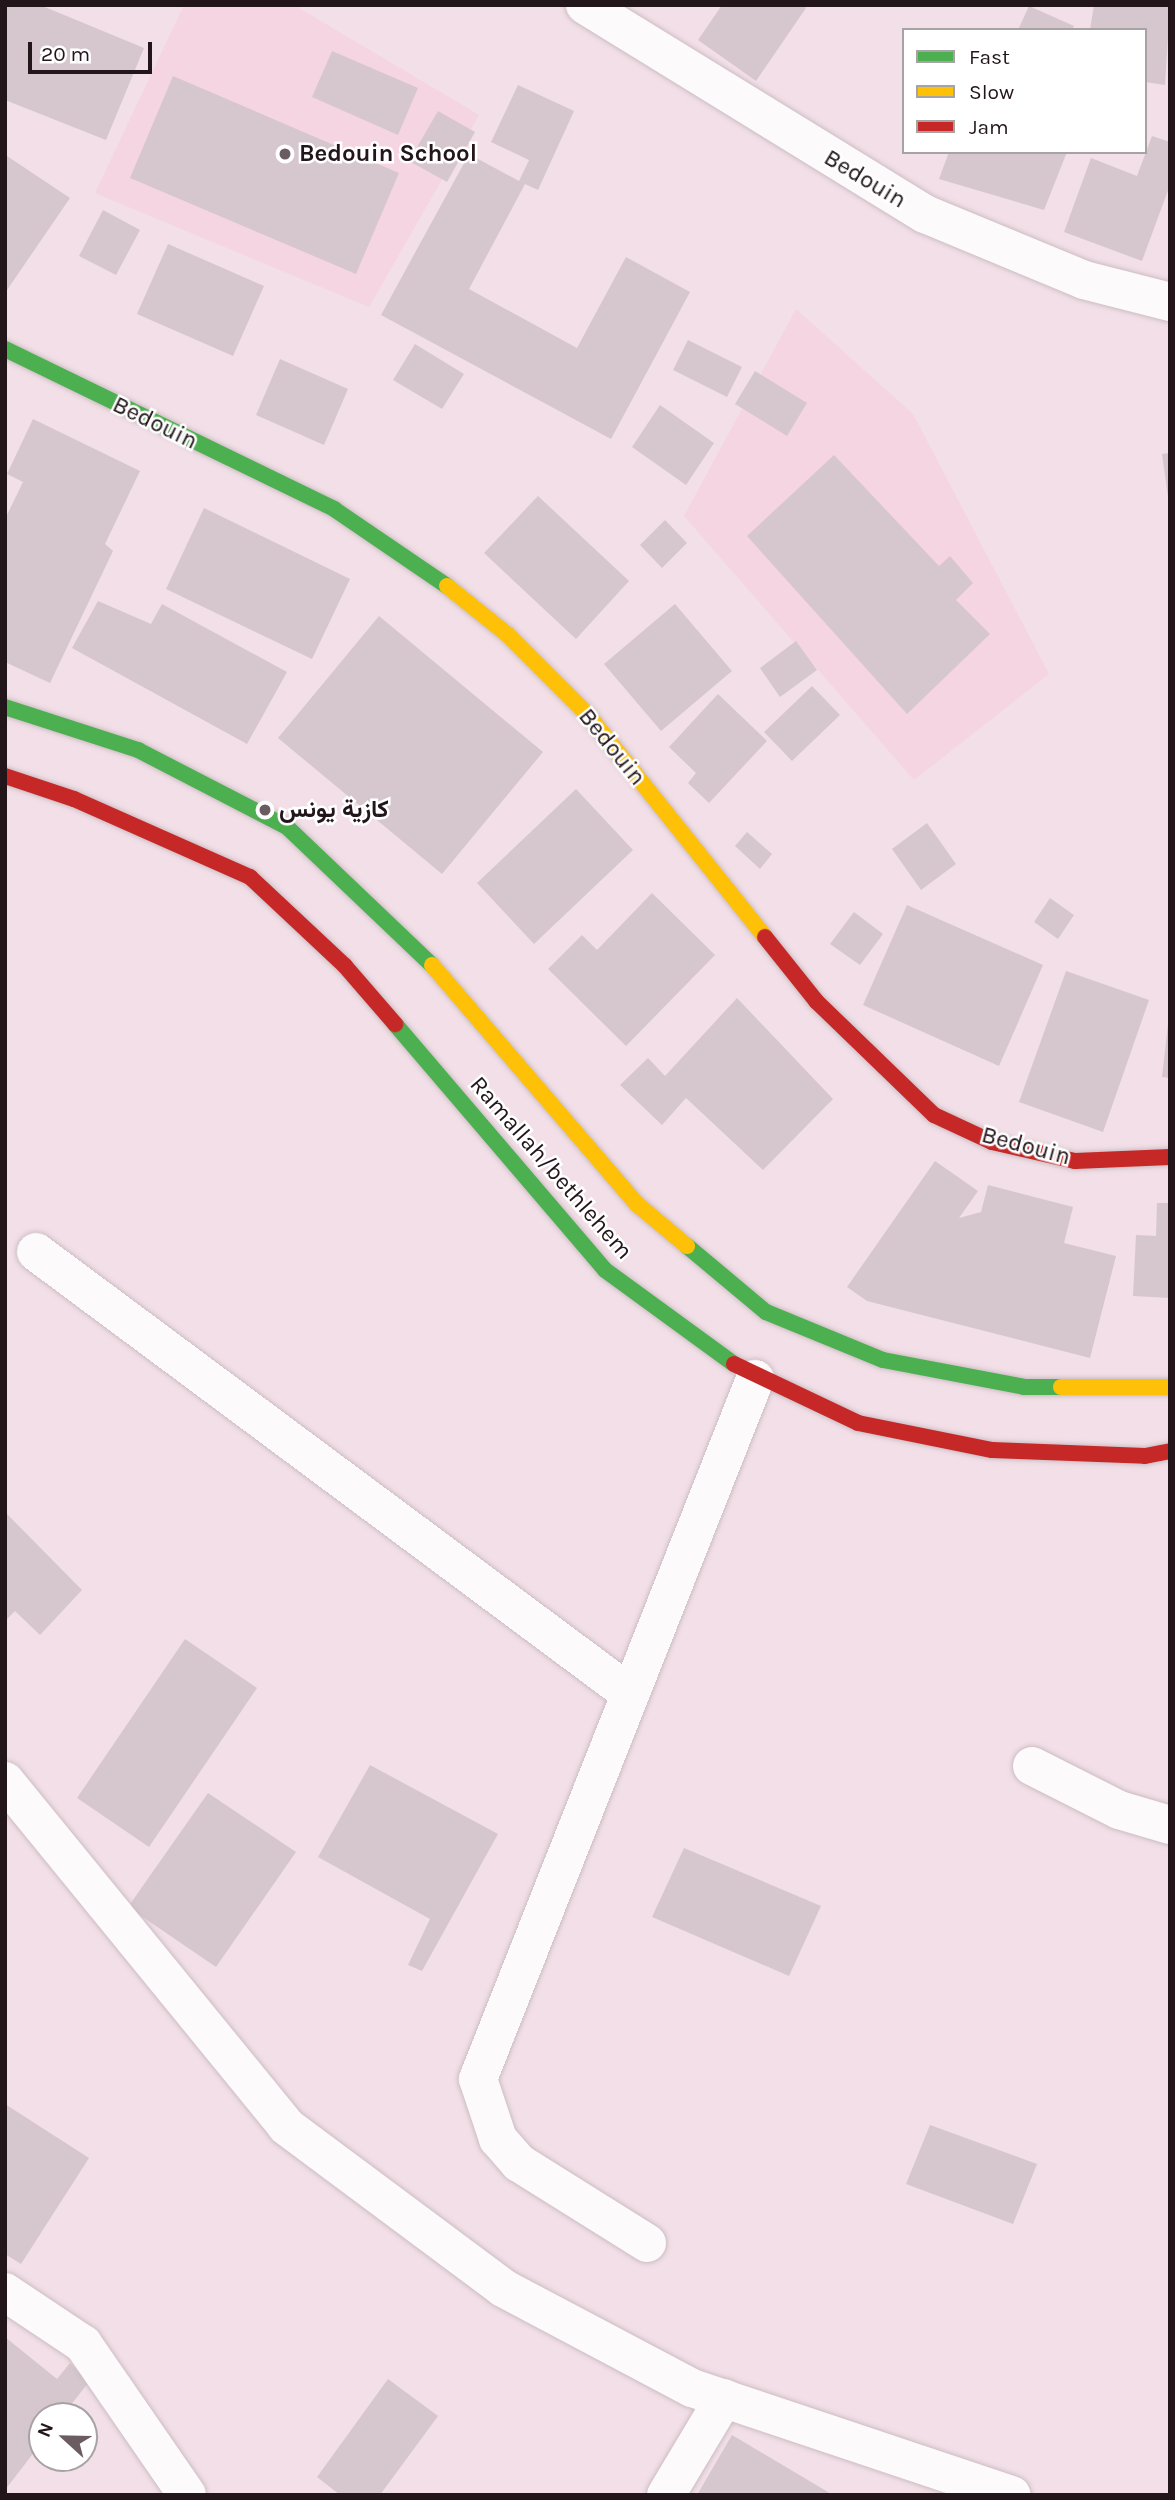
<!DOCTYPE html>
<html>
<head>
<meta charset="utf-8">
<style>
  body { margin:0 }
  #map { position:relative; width:1175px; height:2500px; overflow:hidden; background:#f2dfe7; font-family:Karla,Vazirmatn,sans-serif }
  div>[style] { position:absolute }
  .built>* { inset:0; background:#f5d5e2 }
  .building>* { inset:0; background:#d6c7ce }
  .roads { filter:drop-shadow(0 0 2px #ccbdc3) drop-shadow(0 0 2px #ccbdc3) }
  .street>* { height:38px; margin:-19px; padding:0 19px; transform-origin:19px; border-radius:19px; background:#fdfafb }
  .fast>* { height:16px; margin:-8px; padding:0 8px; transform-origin:8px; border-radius:8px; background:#4caf50 }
  .slow>* { height:16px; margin:-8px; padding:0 8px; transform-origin:8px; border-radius:8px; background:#ffc107 }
  .jam>* { height:16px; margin:-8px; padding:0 8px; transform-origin:8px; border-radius:8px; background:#c62828 }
  .dots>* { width:19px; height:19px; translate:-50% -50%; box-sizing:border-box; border:4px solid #fff; border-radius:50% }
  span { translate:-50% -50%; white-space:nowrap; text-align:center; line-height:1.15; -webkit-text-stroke:5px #fff; paint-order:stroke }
  .poi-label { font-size:24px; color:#22161b; font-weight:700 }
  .left { translate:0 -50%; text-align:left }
  .street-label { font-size:24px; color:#22161b }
  .frame { position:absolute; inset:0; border:7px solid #22161b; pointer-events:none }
  .legend { position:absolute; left:902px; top:28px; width:245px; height:126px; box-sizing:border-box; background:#fff; border:2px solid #a7a2a4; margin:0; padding:9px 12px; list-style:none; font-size:21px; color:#22161b }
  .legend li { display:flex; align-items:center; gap:14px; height:35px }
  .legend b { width:35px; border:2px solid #a7a2a4 }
  .north { position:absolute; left:28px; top:2402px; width:70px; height:70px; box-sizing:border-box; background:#fff; border:2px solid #a7a2a4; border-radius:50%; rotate:292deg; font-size:19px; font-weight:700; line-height:28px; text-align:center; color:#22161b }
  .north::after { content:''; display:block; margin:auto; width:24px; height:32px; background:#6b5c62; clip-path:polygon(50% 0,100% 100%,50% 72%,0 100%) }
  .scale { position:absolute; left:28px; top:42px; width:124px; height:32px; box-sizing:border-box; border:4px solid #22161b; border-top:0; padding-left:9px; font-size:21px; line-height:24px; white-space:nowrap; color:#22161b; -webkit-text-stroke:5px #fff; paint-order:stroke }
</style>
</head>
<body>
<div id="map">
  <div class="built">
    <i style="clip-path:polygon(184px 5px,294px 5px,479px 115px,369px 307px,95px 193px)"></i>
    <i style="clip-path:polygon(796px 309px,913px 414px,1049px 674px,914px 780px,684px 516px)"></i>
  </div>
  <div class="building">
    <i style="clip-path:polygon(5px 5px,40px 5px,144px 48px,106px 140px,5px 100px)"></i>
    <i style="clip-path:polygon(722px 5px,802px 5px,806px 8px,756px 81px,698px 40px)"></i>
    <i style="clip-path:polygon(1094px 5px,1170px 5px,1165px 85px,1145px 82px,1145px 30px,1090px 30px)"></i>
    <i style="clip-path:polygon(1029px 6px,1074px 26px,1072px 30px,1018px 30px)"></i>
    <i style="clip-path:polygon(332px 51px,418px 88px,398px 135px,312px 97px)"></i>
    <i style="clip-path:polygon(173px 76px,399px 173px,356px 274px,130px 178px)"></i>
    <i style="clip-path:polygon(518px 85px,574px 111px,538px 190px,525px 184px,469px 289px,577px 348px,626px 257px,690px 292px,611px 439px,381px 315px,469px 154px,519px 181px,529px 160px,491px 142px)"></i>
    <i style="clip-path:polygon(438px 111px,475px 132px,447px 182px,409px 161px)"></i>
    <i style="clip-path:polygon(1152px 136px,1170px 142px,1170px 185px,1142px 261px,1064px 232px,1091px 158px,1137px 176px)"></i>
    <i style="clip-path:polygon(949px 152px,1067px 152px,1044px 210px,939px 179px)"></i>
    <i style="clip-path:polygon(7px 156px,70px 198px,5px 293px,5px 159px)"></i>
    <i style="clip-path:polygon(103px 210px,140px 230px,116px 275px,79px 256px)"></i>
    <i style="clip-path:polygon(168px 244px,264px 286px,233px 356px,137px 314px)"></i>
    <i style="clip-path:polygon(688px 340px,742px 367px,727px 397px,673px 370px)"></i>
    <i style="clip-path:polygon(415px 344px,464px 374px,442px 409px,393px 380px)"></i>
    <i style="clip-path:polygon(280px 359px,348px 389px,324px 445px,256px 415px)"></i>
    <i style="clip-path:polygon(755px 371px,807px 403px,787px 436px,735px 404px)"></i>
    <i style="clip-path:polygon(660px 405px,714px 443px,686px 485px,632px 447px)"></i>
    <i style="clip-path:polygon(33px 419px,140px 471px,105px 544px,113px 551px,50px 683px,5px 662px,5px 519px,23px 482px,7px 474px)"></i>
    <i style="clip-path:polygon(1170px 453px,1170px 497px,1168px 497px,1162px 454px)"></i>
    <i style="clip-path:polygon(834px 455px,939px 566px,950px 556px,973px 583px,956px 600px,990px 634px,907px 714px,747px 536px)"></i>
    <i style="clip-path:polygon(538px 496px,629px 581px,576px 639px,484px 553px)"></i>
    <i style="clip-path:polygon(204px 508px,350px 579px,312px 659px,166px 589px)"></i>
    <i style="clip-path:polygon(665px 520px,687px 543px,662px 568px,640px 545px)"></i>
    <i style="clip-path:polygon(98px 601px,151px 624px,162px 604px,287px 672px,247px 744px,72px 648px)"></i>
    <i style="clip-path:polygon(675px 604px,732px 671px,661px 731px,604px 664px)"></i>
    <i style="clip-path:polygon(379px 616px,543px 752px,442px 874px,278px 738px)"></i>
    <i style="clip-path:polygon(796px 641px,817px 670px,780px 697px,760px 668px)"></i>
    <i style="clip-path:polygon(812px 686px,840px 715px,792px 761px,764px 732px)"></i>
    <i style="clip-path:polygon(718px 694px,767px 741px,709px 803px,688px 783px,696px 773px,669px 747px)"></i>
    <i style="clip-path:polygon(576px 789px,633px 850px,534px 944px,477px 883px)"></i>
    <i style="clip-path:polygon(927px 823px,956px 864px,921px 890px,892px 849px)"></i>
    <i style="clip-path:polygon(747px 832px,772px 854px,760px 869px,735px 846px)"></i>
    <i style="clip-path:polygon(652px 893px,715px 955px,626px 1046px,548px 969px,582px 935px,597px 950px)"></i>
    <i style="clip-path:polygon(1050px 898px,1074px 915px,1058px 939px,1034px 922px)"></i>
    <i style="clip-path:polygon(907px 905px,1043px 965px,999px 1066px,863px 1005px)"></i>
    <i style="clip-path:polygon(854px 912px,883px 934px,860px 965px,830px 944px)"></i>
    <i style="clip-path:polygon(1066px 971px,1149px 1000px,1103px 1132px,1019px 1102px)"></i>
    <i style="clip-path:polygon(737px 998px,833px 1099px,763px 1170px,686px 1098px,662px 1125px,620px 1085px,648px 1058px,665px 1076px)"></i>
    <i style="clip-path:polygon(1168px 1024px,1170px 1024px,1170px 1078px,1162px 1077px)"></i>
    <i style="clip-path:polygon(935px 1161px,978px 1191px,959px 1218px,981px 1212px,988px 1185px,1073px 1207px,1064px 1243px,1116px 1256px,1090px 1358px,867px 1301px,847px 1287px)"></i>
    <i style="clip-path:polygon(1157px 1203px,1170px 1203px,1170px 1298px,1133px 1296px,1136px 1235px,1156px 1236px)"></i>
    <i style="clip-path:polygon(5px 1512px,82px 1590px,40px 1635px,15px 1611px,5px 1621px)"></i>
    <i style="clip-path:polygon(185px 1639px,257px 1688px,149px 1847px,77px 1798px)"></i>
    <i style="clip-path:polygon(370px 1765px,498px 1834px,422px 1971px,408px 1965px,430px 1919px,318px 1857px)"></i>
    <i style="clip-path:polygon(208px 1793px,296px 1852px,216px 1967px,128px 1907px)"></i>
    <i style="clip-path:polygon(684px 1848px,821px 1906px,789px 1976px,652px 1917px)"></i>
    <i style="clip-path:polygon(5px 2104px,89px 2158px,21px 2264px,5px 2254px)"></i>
    <i style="clip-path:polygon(930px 2125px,1037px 2164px,1013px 2224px,906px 2184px)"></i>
    <i style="clip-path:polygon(5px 2337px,57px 2379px,70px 2363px,89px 2382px,62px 2416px,42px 2416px,42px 2442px,5px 2490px)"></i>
    <i style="clip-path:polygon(388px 2379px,438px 2416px,380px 2495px,340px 2495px,317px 2477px)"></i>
    <i style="clip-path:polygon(732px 2435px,833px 2495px,697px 2495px)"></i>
  </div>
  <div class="roads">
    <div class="street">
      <i style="left:585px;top:5px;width:399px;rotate:31.6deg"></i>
      <i style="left:925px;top:214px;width:172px;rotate:22.5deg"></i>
      <i style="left:1084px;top:280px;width:89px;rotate:14.3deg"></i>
      <i style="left:36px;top:1252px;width:739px;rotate:36.64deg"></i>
      <i style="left:1032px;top:1766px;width:97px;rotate:26.8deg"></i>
      <i style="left:1119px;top:1810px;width:53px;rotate:16.4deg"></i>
      <i style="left:5px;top:1781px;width:445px;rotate:50.8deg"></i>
      <i style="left:286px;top:2126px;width:271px;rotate:36.7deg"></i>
      <i style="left:503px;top:2288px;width:214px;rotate:27.9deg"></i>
      <i style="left:692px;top:2388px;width:337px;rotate:18.5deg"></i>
      <i style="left:647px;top:2243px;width:151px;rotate:-148deg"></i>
      <i style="left:519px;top:2163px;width:32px;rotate:-131deg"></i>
      <i style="left:498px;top:2139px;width:63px;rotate:-108.4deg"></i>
      <i style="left:478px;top:2079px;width:753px;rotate:-68.41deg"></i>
      <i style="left:5px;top:2292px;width:94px;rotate:33.7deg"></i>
      <i style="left:83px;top:2344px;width:183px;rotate:55.4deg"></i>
      <i style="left:666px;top:2495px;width:113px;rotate:-59.1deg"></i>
    </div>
    <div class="fast">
      <i style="left:5px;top:349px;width:366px;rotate:25.9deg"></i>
      <i style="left:334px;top:509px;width:137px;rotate:34.3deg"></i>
      <i style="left:5px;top:707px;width:140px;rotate:17.9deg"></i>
      <i style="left:138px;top:750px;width:168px;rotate:27.3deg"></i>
      <i style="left:287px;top:827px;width:200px;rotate:43.6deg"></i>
      <i style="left:395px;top:1024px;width:323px;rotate:49.5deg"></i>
      <i style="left:605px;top:1270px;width:160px;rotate:36.1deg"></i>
      <i style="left:687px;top:1246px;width:103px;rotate:39.9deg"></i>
      <i style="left:766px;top:1312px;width:126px;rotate:22.3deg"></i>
      <i style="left:883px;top:1360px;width:144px;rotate:10.8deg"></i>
      <i style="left:1024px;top:1387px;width:37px"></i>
    </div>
    <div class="slow">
      <i style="left:447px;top:586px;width:78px;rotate:38.8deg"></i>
      <i style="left:508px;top:635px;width:113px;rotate:45deg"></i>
      <i style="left:588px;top:715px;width:284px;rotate:51.4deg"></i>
      <i style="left:432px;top:965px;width:316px;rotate:49.4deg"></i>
      <i style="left:638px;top:1205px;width:64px;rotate:39.9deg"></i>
      <i style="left:1061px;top:1387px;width:109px"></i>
    </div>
    <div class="jam">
      <i style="left:5px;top:776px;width:73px;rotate:18.4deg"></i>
      <i style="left:74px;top:799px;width:193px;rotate:23.9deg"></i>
      <i style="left:250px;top:877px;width:130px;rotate:43.1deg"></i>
      <i style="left:345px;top:966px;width:77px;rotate:49.2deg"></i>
      <i style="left:765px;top:937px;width:82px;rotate:51.4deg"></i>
      <i style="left:816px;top:1001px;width:164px;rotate:44deg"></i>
      <i style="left:934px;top:1115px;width:64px;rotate:25deg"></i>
      <i style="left:992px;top:1142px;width:85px;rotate:12.9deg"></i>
      <i style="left:1075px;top:1161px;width:95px;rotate:-2.4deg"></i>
      <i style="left:734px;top:1364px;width:137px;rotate:25.4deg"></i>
      <i style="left:858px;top:1423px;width:137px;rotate:11.4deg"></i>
      <i style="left:992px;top:1450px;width:153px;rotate:2.2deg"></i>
      <i style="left:1145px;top:1456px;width:25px;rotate:-11deg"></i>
    </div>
  </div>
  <div class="dots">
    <i style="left:285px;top:154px;background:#6b5c62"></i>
    <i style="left:265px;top:810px;background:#6b5c62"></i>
  </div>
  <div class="poi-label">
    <span class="left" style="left:299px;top:154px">Bedouin School</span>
    <span class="left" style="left:279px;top:810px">كازية يونس</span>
  </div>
  <div class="street-label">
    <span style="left:865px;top:179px;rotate:31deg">Bedouin</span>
    <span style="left:155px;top:423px;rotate:26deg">Bedouin</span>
    <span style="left:612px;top:747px;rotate:51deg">Bedouin</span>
    <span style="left:1026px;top:1146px;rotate:15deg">Bedouin</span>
    <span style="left:551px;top:1168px;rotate:49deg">Ramallah/bethlehem</span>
  </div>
  <div class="frame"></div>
  <ul class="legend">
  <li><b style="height:9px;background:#4caf50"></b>Fast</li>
  <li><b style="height:9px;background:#ffc107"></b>Slow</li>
  <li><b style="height:9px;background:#c62828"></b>Jam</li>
  </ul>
  <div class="north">N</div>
  <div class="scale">20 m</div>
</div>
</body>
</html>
